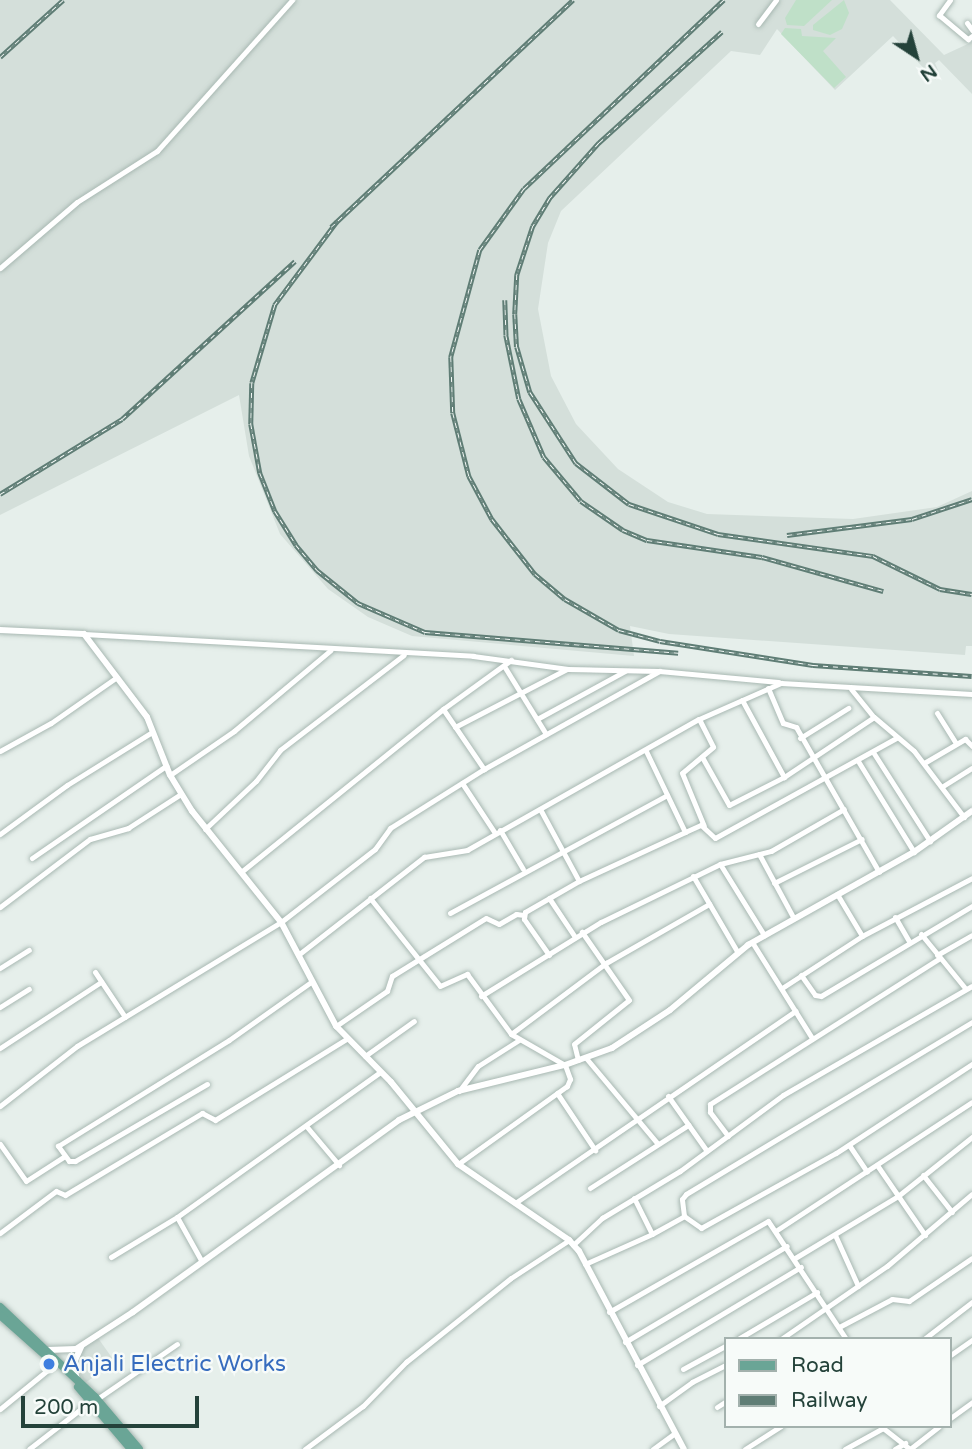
<!DOCTYPE html>
<html>
<head>
<meta charset="utf-8">
<style>
  body { margin:0 }
  #map { position:relative; width:972px; height:1449px; overflow:hidden; background:#e6efeb; font-family:"Varela Round",sans-serif }
  div>[style] { position:absolute }
  .built>* { inset:0; background:#d4dfda }
  .green>* { inset:0; background:#bfe0c8 }
  .roads { filter:drop-shadow(0 0 2px #a8b8b2) drop-shadow(0 0 2px #a8b8b2) }
  .minor>* { height:5px; margin:-2.5px; padding:0 2.5px; transform-origin:2.5px; border-radius:2.5px; background:#fff }
  .tertiary>* { height:6px; margin:-3px; padding:0 3px; transform-origin:3px; border-radius:3px; background:#fff }
  .primary>* { height:8px; margin:-4px; padding:0 4px; transform-origin:4px; border-radius:4px; background:#6aa596 }
  .rail>* { height:4.5px; margin-top:-2.25px; transform-origin:0; background:repeating-linear-gradient(90deg,#f7fbf9 0 5px,#5f7d75 0 10px); box-sizing:border-box; border-block:2px solid #5f7d75 }
  .dots>* { width:19px; height:19px; translate:-50% -50%; box-sizing:border-box; border:4px solid #f7fbf9; border-radius:50% }
  span { translate:-50% -50%; white-space:nowrap; text-align:center; line-height:1.15; -webkit-text-stroke:5px #f7fbf9; paint-order:stroke }
  .shop-label { font-size:23px; color:#366cbe }
  .left { translate:0 -50%; text-align:left }
  .legend { position:absolute; left:724px; top:1337px; width:228px; height:91px; box-sizing:border-box; background:#f7fbf9; border:2px solid #a3b1ad; margin:0; padding:9px 12px; list-style:none; font-size:21px; color:#24423a }
  .legend li { display:flex; align-items:center; gap:14px; height:35px }
  .legend b { width:35px; border:2px solid #a3b1ad }
  .north { position:absolute; left:881px; top:21px; width:70px; height:70px; -webkit-text-stroke:5px #f7fbf9; paint-order:stroke; rotate:144deg; font-size:19px; font-weight:700; line-height:28px; text-align:center; color:#24423a }
  .north::after { content:''; display:block; margin:auto; width:24px; height:32px; background:#24423a; clip-path:polygon(50% 0,100% 100%,50% 72%,0 100%) }
  .scale { position:absolute; left:21px; top:1396px; width:178px; height:32px; box-sizing:border-box; border:4px solid #24423a; border-top:0; padding-left:9px; font-size:21px; line-height:24px; white-space:nowrap; color:#24423a; -webkit-text-stroke:5px #f7fbf9; paint-order:stroke }
</style>
</head>
<body>
<div id="map">
  <div class="built">
    <i style="clip-path:polygon(0 0,890px 0,944px 55px,972px 42px,972px 94px,939px 60px,935px 63px,940px 75px,935px 80px,893px 36px,835px 90px,777px 29px,760px 55px,731px 51px,561px 211px,548px 243px,538px 309px,551px 376px,576px 424px,618px 469px,668px 502px,707px 514px,853px 519px,937px 507px,972px 491px,972px 646px,966px 646px,965px 655px,669px 634px,630px 626px,634px 656px,412px 636px,368px 617px,328px 589px,280px 534px,249px 456px,239px 395px,0 515px)"></i>
    <i style="clip-path:polygon(98px 1338px,115px 1362px,85px 1383px,75px 1363px,81px 1349px)"></i>
  </div>
  <div class="green">
    <i style="clip-path:polygon(796px 0,832px 0,804px 26px,787px 25px,785px 18px)"></i>
    <i style="clip-path:polygon(844px 0,849px 13px,842px 29px,830px 35px,813px 30px,813px 25px)"></i>
    <i style="clip-path:polygon(785px 28px,801px 29px,802px 36px,836px 38px,823px 51px,846px 77px,834px 88px,781px 34px)"></i>
  </div>
  <div class="roads">
    <div class="minor">
      <i style="left:950px;top:0;width:19px;rotate:126deg"></i>
      <i style="left:939px;top:15px;width:38px;rotate:40deg"></i>
      <i style="left:968px;top:39px;width:5px;rotate:-37deg"></i>
      <i style="left:967px;top:23px;width:9px;rotate:54deg"></i>
      <i style="left:758px;top:24px;width:30px;rotate:-53deg"></i>
      <i style="left:0;top:268px;width:101px;rotate:-40.6deg"></i>
      <i style="left:77px;top:202px;width:95px;rotate:-32.5deg"></i>
      <i style="left:157px;top:151px;width:203px;rotate:-48.2deg"></i>
      <i style="left:84px;top:634px;width:390px;rotate:3.2deg"></i>
      <i style="left:473px;top:656px;width:96px;rotate:7.8deg"></i>
      <i style="left:568px;top:669px;width:91px;rotate:1.3deg"></i>
      <i style="left:659px;top:671px;width:120px;rotate:5.3deg"></i>
      <i style="left:504px;top:666px;width:80px;rotate:58.3deg"></i>
      <i style="left:768px;top:688px;width:38px;rotate:67deg"></i>
      <i style="left:783px;top:723px;width:14px;rotate:17deg"></i>
      <i style="left:796px;top:727px;width:167px;rotate:60.2deg"></i>
      <i style="left:851px;top:689px;width:36px;rotate:51deg"></i>
      <i style="left:874px;top:717px;width:52px;rotate:40.4deg"></i>
      <i style="left:914px;top:751px;width:83px;rotate:52.9deg"></i>
      <i style="left:742px;top:700px;width:88px;rotate:61.4deg"></i>
      <i style="left:443px;top:709px;width:73px;rotate:55.7deg"></i>
      <i style="left:937px;top:713px;width:36px;rotate:58deg"></i>
      <i style="left:537px;top:719px;width:100px;rotate:-28.6deg"></i>
      <i style="left:699px;top:719px;width:31px;rotate:63deg"></i>
      <i style="left:713px;top:747px;width:40px;rotate:140deg"></i>
      <i style="left:682px;top:773px;width:57px;rotate:67.5deg"></i>
      <i style="left:455px;top:727px;width:126px;rotate:-27.4deg"></i>
      <i style="left:800px;top:738px;width:57px;rotate:-32deg"></i>
      <i style="left:0;top:751px;width:58px;rotate:-28.8deg"></i>
      <i style="left:51px;top:723px;width:80px;rotate:-34.9deg"></i>
      <i style="left:646px;top:751px;width:90px;rotate:64.3deg"></i>
      <i style="left:685px;top:832px;width:17px;rotate:-24deg"></i>
      <i style="left:701px;top:825px;width:19px;rotate:43deg"></i>
      <i style="left:715px;top:838px;width:207px;rotate:-28.9deg"></i>
      <i style="left:873px;top:752px;width:106px;rotate:57.4deg"></i>
      <i style="left:702px;top:757px;width:55px;rotate:60.6deg"></i>
      <i style="left:729px;top:805px;width:62px;rotate:-27deg"></i>
      <i style="left:784px;top:777px;width:108px;rotate:-33.7deg"></i>
      <i style="left:858px;top:761px;width:107px;rotate:58.4deg"></i>
      <i style="left:924px;top:763px;width:48px;rotate:-30.3deg"></i>
      <i style="left:965px;top:739px;width:10px;rotate:45deg"></i>
      <i style="left:170px;top:775px;width:78px;rotate:-34.5deg"></i>
      <i style="left:234px;top:731px;width:126px;rotate:-39.9deg"></i>
      <i style="left:462px;top:783px;width:60px;rotate:56.6deg"></i>
      <i style="left:943px;top:786px;width:34px;rotate:-32deg"></i>
      <i style="left:540px;top:809px;width:82px;rotate:61.6deg"></i>
      <i style="left:205px;top:829px;width:70px;rotate:-43.3deg"></i>
      <i style="left:256px;top:781px;width:39px;rotate:-52deg"></i>
      <i style="left:280px;top:750px;width:156px;rotate:-37.5deg"></i>
      <i style="left:500px;top:830px;width:45px;rotate:59.5deg"></i>
      <i style="left:0;top:834px;width:83px;rotate:-36.2deg"></i>
      <i style="left:67px;top:785px;width:100px;rotate:-31.9deg"></i>
      <i style="left:759px;top:854px;width:72px;rotate:61.6deg"></i>
      <i style="left:32px;top:858px;width:163px;rotate:-34.5deg"></i>
      <i style="left:720px;top:864px;width:84px;rotate:58.2deg"></i>
      <i style="left:241px;top:872px;width:260px;rotate:-38.9deg"></i>
      <i style="left:443px;top:709px;width:84px;rotate:-35.8deg"></i>
      <i style="left:693px;top:876px;width:89px;rotate:59.7deg"></i>
      <i style="left:774px;top:883px;width:98px;rotate:-26.6deg"></i>
      <i style="left:837px;top:894px;width:49px;rotate:59.2deg"></i>
      <i style="left:370px;top:898px;width:112px;rotate:51.5deg"></i>
      <i style="left:440px;top:986px;width:30px;rotate:-24deg"></i>
      <i style="left:467px;top:974px;width:74px;rotate:53.7deg"></i>
      <i style="left:511px;top:1034px;width:62px;rotate:29.9deg"></i>
      <i style="left:565px;top:1065px;width:15px;rotate:70deg"></i>
      <i style="left:570px;top:1079px;width:8px;rotate:113deg"></i>
      <i style="left:567px;top:1086px;width:134px;rotate:144.4deg"></i>
      <i style="left:549px;top:898px;width:47px;rotate:56.3deg"></i>
      <i style="left:0;top:907px;width:113px;rotate:-37.1deg"></i>
      <i style="left:90px;top:839px;width:40px;rotate:-16deg"></i>
      <i style="left:128px;top:828px;width:63px;rotate:-32.7deg"></i>
      <i style="left:450px;top:913px;width:247px;rotate:-28.5deg"></i>
      <i style="left:895px;top:917px;width:28px;rotate:60deg"></i>
      <i style="left:921px;top:934px;width:70px;rotate:50.8deg"></i>
      <i style="left:752px;top:942px;width:113px;rotate:58deg"></i>
      <i style="left:298px;top:955px;width:160px;rotate:-37.9deg"></i>
      <i style="left:424px;top:857px;width:44px;rotate:-9.2deg"></i>
      <i style="left:467px;top:850px;width:266px;rotate:-29.5deg"></i>
      <i style="left:699px;top:719px;width:90px;rotate:-23.7deg"></i>
      <i style="left:781px;top:683px;width:191px;rotate:3.3deg"></i>
      <i style="left:549px;top:955px;width:44px;rotate:-124.8deg"></i>
      <i style="left:524px;top:919px;width:7px;rotate:-82deg"></i>
      <i style="left:525px;top:912px;width:62px;rotate:-29.9deg"></i>
      <i style="left:579px;top:881px;width:117px;rotate:-24.8deg"></i>
      <i style="left:937px;top:955px;width:40px;rotate:-29.7deg"></i>
      <i style="left:0;top:968px;width:34px;rotate:-32deg"></i>
      <i style="left:95px;top:972px;width:54px;rotate:56.3deg"></i>
      <i style="left:801px;top:975px;width:24px;rotate:55deg"></i>
      <i style="left:815px;top:995px;width:6px;rotate:9deg"></i>
      <i style="left:821px;top:996px;width:176px;rotate:-30.8deg"></i>
      <i style="left:782px;top:988px;width:95px;rotate:-33deg"></i>
      <i style="left:862px;top:936px;width:124px;rotate:-27.8deg"></i>
      <i style="left:481px;top:996px;width:141px;rotate:-31.7deg"></i>
      <i style="left:601px;top:922px;width:132px;rotate:-26deg"></i>
      <i style="left:720px;top:864px;width:53px;rotate:-14.3deg"></i>
      <i style="left:771px;top:851px;width:84px;rotate:-29.9deg"></i>
      <i style="left:0;top:1007px;width:34px;rotate:-32deg"></i>
      <i style="left:336px;top:1026px;width:62px;rotate:-34.5deg"></i>
      <i style="left:387px;top:991px;width:16px;rotate:-72deg"></i>
      <i style="left:392px;top:976px;width:110px;rotate:-31.7deg"></i>
      <i style="left:486px;top:918px;width:14px;rotate:25deg"></i>
      <i style="left:499px;top:924px;width:20px;rotate:-30deg"></i>
      <i style="left:516px;top:914px;width:8px;rotate:7deg"></i>
      <i style="left:511px;top:1034px;width:119px;rotate:-36.8deg"></i>
      <i style="left:606px;top:963px;width:119px;rotate:-29.8deg"></i>
      <i style="left:0;top:1048px;width:121px;rotate:-33.2deg"></i>
      <i style="left:365px;top:1056px;width:60px;rotate:-35.5deg"></i>
      <i style="left:586px;top:1058px;width:112px;rotate:50.1deg"></i>
      <i style="left:578px;top:1060px;width:16px;rotate:-104deg"></i>
      <i style="left:574px;top:1044px;width:70px;rotate:-38.7deg"></i>
      <i style="left:629px;top:1000px;width:83px;rotate:-124.7deg"></i>
      <i style="left:207px;top:1084px;width:153px;rotate:149.7deg"></i>
      <i style="left:75px;top:1161px;width:6px;rotate:180deg"></i>
      <i style="left:69px;top:1161px;width:19px;rotate:-126deg"></i>
      <i style="left:58px;top:1146px;width:201px;rotate:-31.8deg"></i>
      <i style="left:229px;top:1040px;width:100px;rotate:-35.3deg"></i>
      <i style="left:459px;top:1091px;width:31px;rotate:-53deg"></i>
      <i style="left:478px;top:1066px;width:49px;rotate:-32.4deg"></i>
      <i style="left:557px;top:1093px;width:69px;rotate:56.3deg"></i>
      <i style="left:668px;top:1096px;width:67px;rotate:54.7deg"></i>
      <i style="left:0;top:1106px;width:98px;rotate:-37.9deg"></i>
      <i style="left:77px;top:1046px;width:239px;rotate:-31.3deg"></i>
      <i style="left:281px;top:922px;width:119px;rotate:-37.8deg"></i>
      <i style="left:375px;top:849px;width:26px;rotate:-54deg"></i>
      <i style="left:390px;top:828px;width:111px;rotate:-32.1deg"></i>
      <i style="left:484px;top:769px;width:201px;rotate:-29.2deg"></i>
      <i style="left:307px;top:1127px;width:50px;rotate:49.9deg"></i>
      <i style="left:728px;top:1136px;width:30px;rotate:-127deg"></i>
      <i style="left:710px;top:1112px;width:8px;rotate:-90deg"></i>
      <i style="left:710px;top:1104px;width:272px;rotate:-32.4deg"></i>
      <i style="left:0;top:1144px;width:45px;rotate:54.9deg"></i>
      <i style="left:26px;top:1181px;width:46px;rotate:-32.7deg"></i>
      <i style="left:849px;top:1145px;width:32px;rotate:56deg"></i>
      <i style="left:877px;top:1165px;width:85px;rotate:55.6deg"></i>
      <i style="left:923px;top:1175px;width:47px;rotate:51.9deg"></i>
      <i style="left:590px;top:1188px;width:117px;rotate:-32.7deg"></i>
      <i style="left:634px;top:1198px;width:40px;rotate:63.4deg"></i>
      <i style="left:652px;top:1234px;width:37px;rotate:-29deg"></i>
      <i style="left:684px;top:1216px;width:21px;rotate:35deg"></i>
      <i style="left:701px;top:1228px;width:154px;rotate:-29.1deg"></i>
      <i style="left:836px;top:1153px;width:163px;rotate:-33.2deg"></i>
      <i style="left:515px;top:1203px;width:340px;rotate:-34.4deg"></i>
      <i style="left:684px;top:1216px;width:17px;rotate:-97deg"></i>
      <i style="left:682px;top:1199px;width:6px;rotate:-51deg"></i>
      <i style="left:686px;top:1194px;width:334px;rotate:-31deg"></i>
      <i style="left:177px;top:1217px;width:51px;rotate:60.9deg"></i>
      <i style="left:777px;top:1230px;width:233px;rotate:-33.3deg"></i>
      <i style="left:0;top:1233px;width:70px;rotate:-36.9deg"></i>
      <i style="left:56px;top:1191px;width:10px;rotate:24deg"></i>
      <i style="left:65px;top:1195px;width:160px;rotate:-30.9deg"></i>
      <i style="left:202px;top:1113px;width:15px;rotate:28deg"></i>
      <i style="left:215px;top:1120px;width:156px;rotate:-31.7deg"></i>
      <i style="left:835px;top:1235px;width:56px;rotate:65.7deg"></i>
      <i style="left:573px;top:1245px;width:40px;rotate:-43deg"></i>
      <i style="left:602px;top:1218px;width:91px;rotate:-31.1deg"></i>
      <i style="left:680px;top:1171px;width:128px;rotate:-36.4deg"></i>
      <i style="left:783px;top:1095px;width:218px;rotate:-30deg"></i>
      <i style="left:111px;top:1257px;width:77px;rotate:-31.2deg"></i>
      <i style="left:177px;top:1217px;width:249px;rotate:-35.5deg"></i>
      <i style="left:795px;top:1258px;width:120px;rotate:-31deg"></i>
      <i style="left:898px;top:1196px;width:95px;rotate:-38.6deg"></i>
      <i style="left:585px;top:1264px;width:73px;rotate:-24.1deg"></i>
      <i style="left:609px;top:1312px;width:183px;rotate:-29.8deg"></i>
      <i style="left:768px;top:1221px;width:141px;rotate:56.5deg"></i>
      <i style="left:839px;top:1327px;width:60px;rotate:-27.8deg"></i>
      <i style="left:892px;top:1299px;width:17px;rotate:7deg"></i>
      <i style="left:909px;top:1301px;width:76px;rotate:-34.3deg"></i>
      <i style="left:738px;top:1339px;width:92px;rotate:-30.7deg"></i>
      <i style="left:781px;top:1339px;width:129px;rotate:-34.6deg"></i>
      <i style="left:887px;top:1266px;width:111px;rotate:-40.3deg"></i>
      <i style="left:924px;top:1339px;width:61px;rotate:-37.6deg"></i>
      <i style="left:625px;top:1342px;width:188px;rotate:-30.7deg"></i>
      <i style="left:949px;top:1356px;width:28px;rotate:-35deg"></i>
      <i style="left:637px;top:1365px;width:191px;rotate:-30.9deg"></i>
      <i style="left:683px;top:1369px;width:48px;rotate:-28.7deg"></i>
      <i style="left:97px;top:1399px;width:97px;rotate:-34.5deg"></i>
      <i style="left:659px;top:1406px;width:41px;rotate:-36deg"></i>
      <i style="left:692px;top:1382px;width:37px;rotate:-27deg"></i>
      <i style="left:717px;top:1407px;width:9px;rotate:-32deg"></i>
      <i style="left:0;top:1409px;width:71px;rotate:-39.3deg"></i>
      <i style="left:949px;top:1419px;width:29px;rotate:-36deg"></i>
      <i style="left:29px;top:1449px;width:78px;rotate:-37.7deg"></i>
      <i style="left:305px;top:1449px;width:72px;rotate:-36.6deg"></i>
      <i style="left:363px;top:1406px;width:62px;rotate:-45.7deg"></i>
      <i style="left:406px;top:1362px;width:134px;rotate:-38.7deg"></i>
      <i style="left:511px;top:1278px;width:69px;rotate:-33.2deg"></i>
      <i style="left:653px;top:1449px;width:27px;rotate:-36deg"></i>
      <i style="left:745px;top:1449px;width:43px;rotate:-32.6deg"></i>
      <i style="left:845px;top:1449px;width:43px;rotate:-28.9deg"></i>
      <i style="left:883px;top:1428px;width:34px;rotate:38deg"></i>
      <i style="left:895px;top:1449px;width:12px;rotate:-31deg"></i>
      <i style="left:910px;top:1449px;width:37px;rotate:-38deg"></i>
    </div>
    <div class="tertiary">
      <i style="left:0;top:630px;width:84px;rotate:2.7deg"></i>
      <i style="left:84px;top:634px;width:104px;rotate:52.8deg"></i>
      <i style="left:147px;top:717px;width:62px;rotate:68.4deg"></i>
      <i style="left:170px;top:775px;width:42px;rotate:58.6deg"></i>
      <i style="left:192px;top:811px;width:142px;rotate:51.3deg"></i>
      <i style="left:281px;top:922px;width:118px;rotate:62.1deg"></i>
      <i style="left:336px;top:1026px;width:78px;rotate:45.5deg"></i>
      <i style="left:391px;top:1082px;width:106px;rotate:50.7deg"></i>
      <i style="left:458px;top:1164px;width:135px;rotate:34.4deg"></i>
      <i style="left:569px;top:1240px;width:15px;rotate:48deg"></i>
      <i style="left:579px;top:1251px;width:224px;rotate:62.1deg"></i>
      <i style="left:47px;top:1350px;width:29px;rotate:-2deg"></i>
      <i style="left:76px;top:1349px;width:68px;rotate:-33deg"></i>
      <i style="left:133px;top:1312px;width:328px;rotate:-35.8deg"></i>
      <i style="left:399px;top:1120px;width:66px;rotate:-26.2deg"></i>
      <i style="left:458px;top:1091px;width:110px;rotate:-13.7deg"></i>
      <i style="left:565px;top:1065px;width:50px;rotate:-19.9deg"></i>
      <i style="left:612px;top:1048px;width:69px;rotate:-33.2deg"></i>
      <i style="left:670px;top:1010px;width:102px;rotate:-39.8deg"></i>
      <i style="left:748px;top:945px;width:190px;rotate:-29.3deg"></i>
      <i style="left:914px;top:852px;width:71px;rotate:-35.3deg"></i>
      <i style="left:77px;top:1379px;width:15px;rotate:-106deg"></i>
      <i style="left:73px;top:1365px;width:20px;rotate:-66deg"></i>
    </div>
    <div class="primary">
      <i style="left:0;top:1307px;width:131px;rotate:43.5deg"></i>
      <i style="left:95px;top:1397px;width:68px;rotate:49.8deg"></i>
      <i style="left:0;top:1315px;width:59px;rotate:41.6deg"></i>
      <i style="left:78px;top:1387px;width:82px;rotate:49.5deg"></i>
    </div>
  </div>
  <div class="rail">
    <i style="left:724px;top:0;width:275px;rotate:136.6deg"></i>
    <i style="left:524px;top:189px;width:75px;rotate:125.8deg"></i>
    <i style="left:480px;top:250px;width:111px;rotate:105.2deg"></i>
    <i style="left:451px;top:357px;width:56px;rotate:88deg"></i>
    <i style="left:453px;top:413px;width:65px;rotate:75.7deg"></i>
    <i style="left:469px;top:476px;width:49px;rotate:61.9deg"></i>
    <i style="left:492px;top:519px;width:70px;rotate:52deg"></i>
    <i style="left:535px;top:574px;width:39px;rotate:40deg"></i>
    <i style="left:565px;top:599px;width:62px;rotate:29.9deg"></i>
    <i style="left:619px;top:630px;width:42px;rotate:15deg"></i>
    <i style="left:660px;top:641px;width:155px;rotate:8.9deg"></i>
    <i style="left:813px;top:665px;width:159px;rotate:4deg"></i>
    <i style="left:722px;top:32px;width:166px;rotate:137.9deg"></i>
    <i style="left:599px;top:143px;width:74px;rotate:131.7deg"></i>
    <i style="left:550px;top:198px;width:33px;rotate:121deg"></i>
    <i style="left:533px;top:226px;width:52px;rotate:108.1deg"></i>
    <i style="left:517px;top:275px;width:39px;rotate:93deg"></i>
    <i style="left:515px;top:314px;width:33px;rotate:87deg"></i>
    <i style="left:517px;top:347px;width:47px;rotate:73.9deg"></i>
    <i style="left:530px;top:392px;width:85px;rotate:57.1deg"></i>
    <i style="left:576px;top:463px;width:67px;rotate:37.7deg"></i>
    <i style="left:629px;top:504px;width:94px;rotate:18.6deg"></i>
    <i style="left:718px;top:534px;width:157px;rotate:8.1deg"></i>
    <i style="left:873px;top:556px;width:75px;rotate:26.2deg"></i>
    <i style="left:940px;top:589px;width:32px;rotate:9deg"></i>
    <i style="left:0;top:57px;width:85px;rotate:-42.1deg"></i>
    <i style="left:337px;top:222px;width:104px;rotate:126.8deg"></i>
    <i style="left:275px;top:305px;width:81px;rotate:106.4deg"></i>
    <i style="left:252px;top:383px;width:41px;rotate:91.4deg"></i>
    <i style="left:251px;top:424px;width:50px;rotate:79.6deg"></i>
    <i style="left:260px;top:473px;width:41px;rotate:68.5deg"></i>
    <i style="left:275px;top:511px;width:40px;rotate:58deg"></i>
    <i style="left:296px;top:545px;width:33px;rotate:50deg"></i>
    <i style="left:317px;top:570px;width:53px;rotate:38.8deg"></i>
    <i style="left:358px;top:603px;width:73px;rotate:23.4deg"></i>
    <i style="left:425px;top:632px;width:254px;rotate:4.7deg"></i>
    <i style="left:331px;top:227px;width:332px;rotate:-43.2deg"></i>
    <i style="left:505px;top:300px;width:35px;rotate:88deg"></i>
    <i style="left:506px;top:335px;width:65px;rotate:78.5deg"></i>
    <i style="left:519px;top:399px;width:63px;rotate:66.7deg"></i>
    <i style="left:544px;top:457px;width:57px;rotate:49.9deg"></i>
    <i style="left:581px;top:501px;width:51px;rotate:34.6deg"></i>
    <i style="left:623px;top:530px;width:26px;rotate:23deg"></i>
    <i style="left:647px;top:540px;width:116px;rotate:8.4deg"></i>
    <i style="left:762px;top:557px;width:126px;rotate:15.7deg"></i>
    <i style="left:0;top:494px;width:143px;rotate:-31.6deg"></i>
    <i style="left:122px;top:419px;width:234px;rotate:-42.4deg"></i>
    <i style="left:787px;top:535px;width:126px;rotate:-7.3deg"></i>
    <i style="left:912px;top:519px;width:63px;rotate:-18.4deg"></i>
  </div>
  <div class="dots">
    <i style="left:49px;top:1364px;background:#3f7fe0"></i>
  </div>
  <div class="shop-label">
    <span class="left" style="left:63px;top:1364px">Anjali Electric Works</span>
  </div>
  <ul class="legend">
  <li><b style="height:9px;background:#6aa596"></b>Road</li>
  <li><b style="height:9px;background:#5f7d75"></b>Railway</li>
  </ul>
  <div class="north">N</div>
  <div class="scale">200 m</div>
</div>
</body>
</html>
